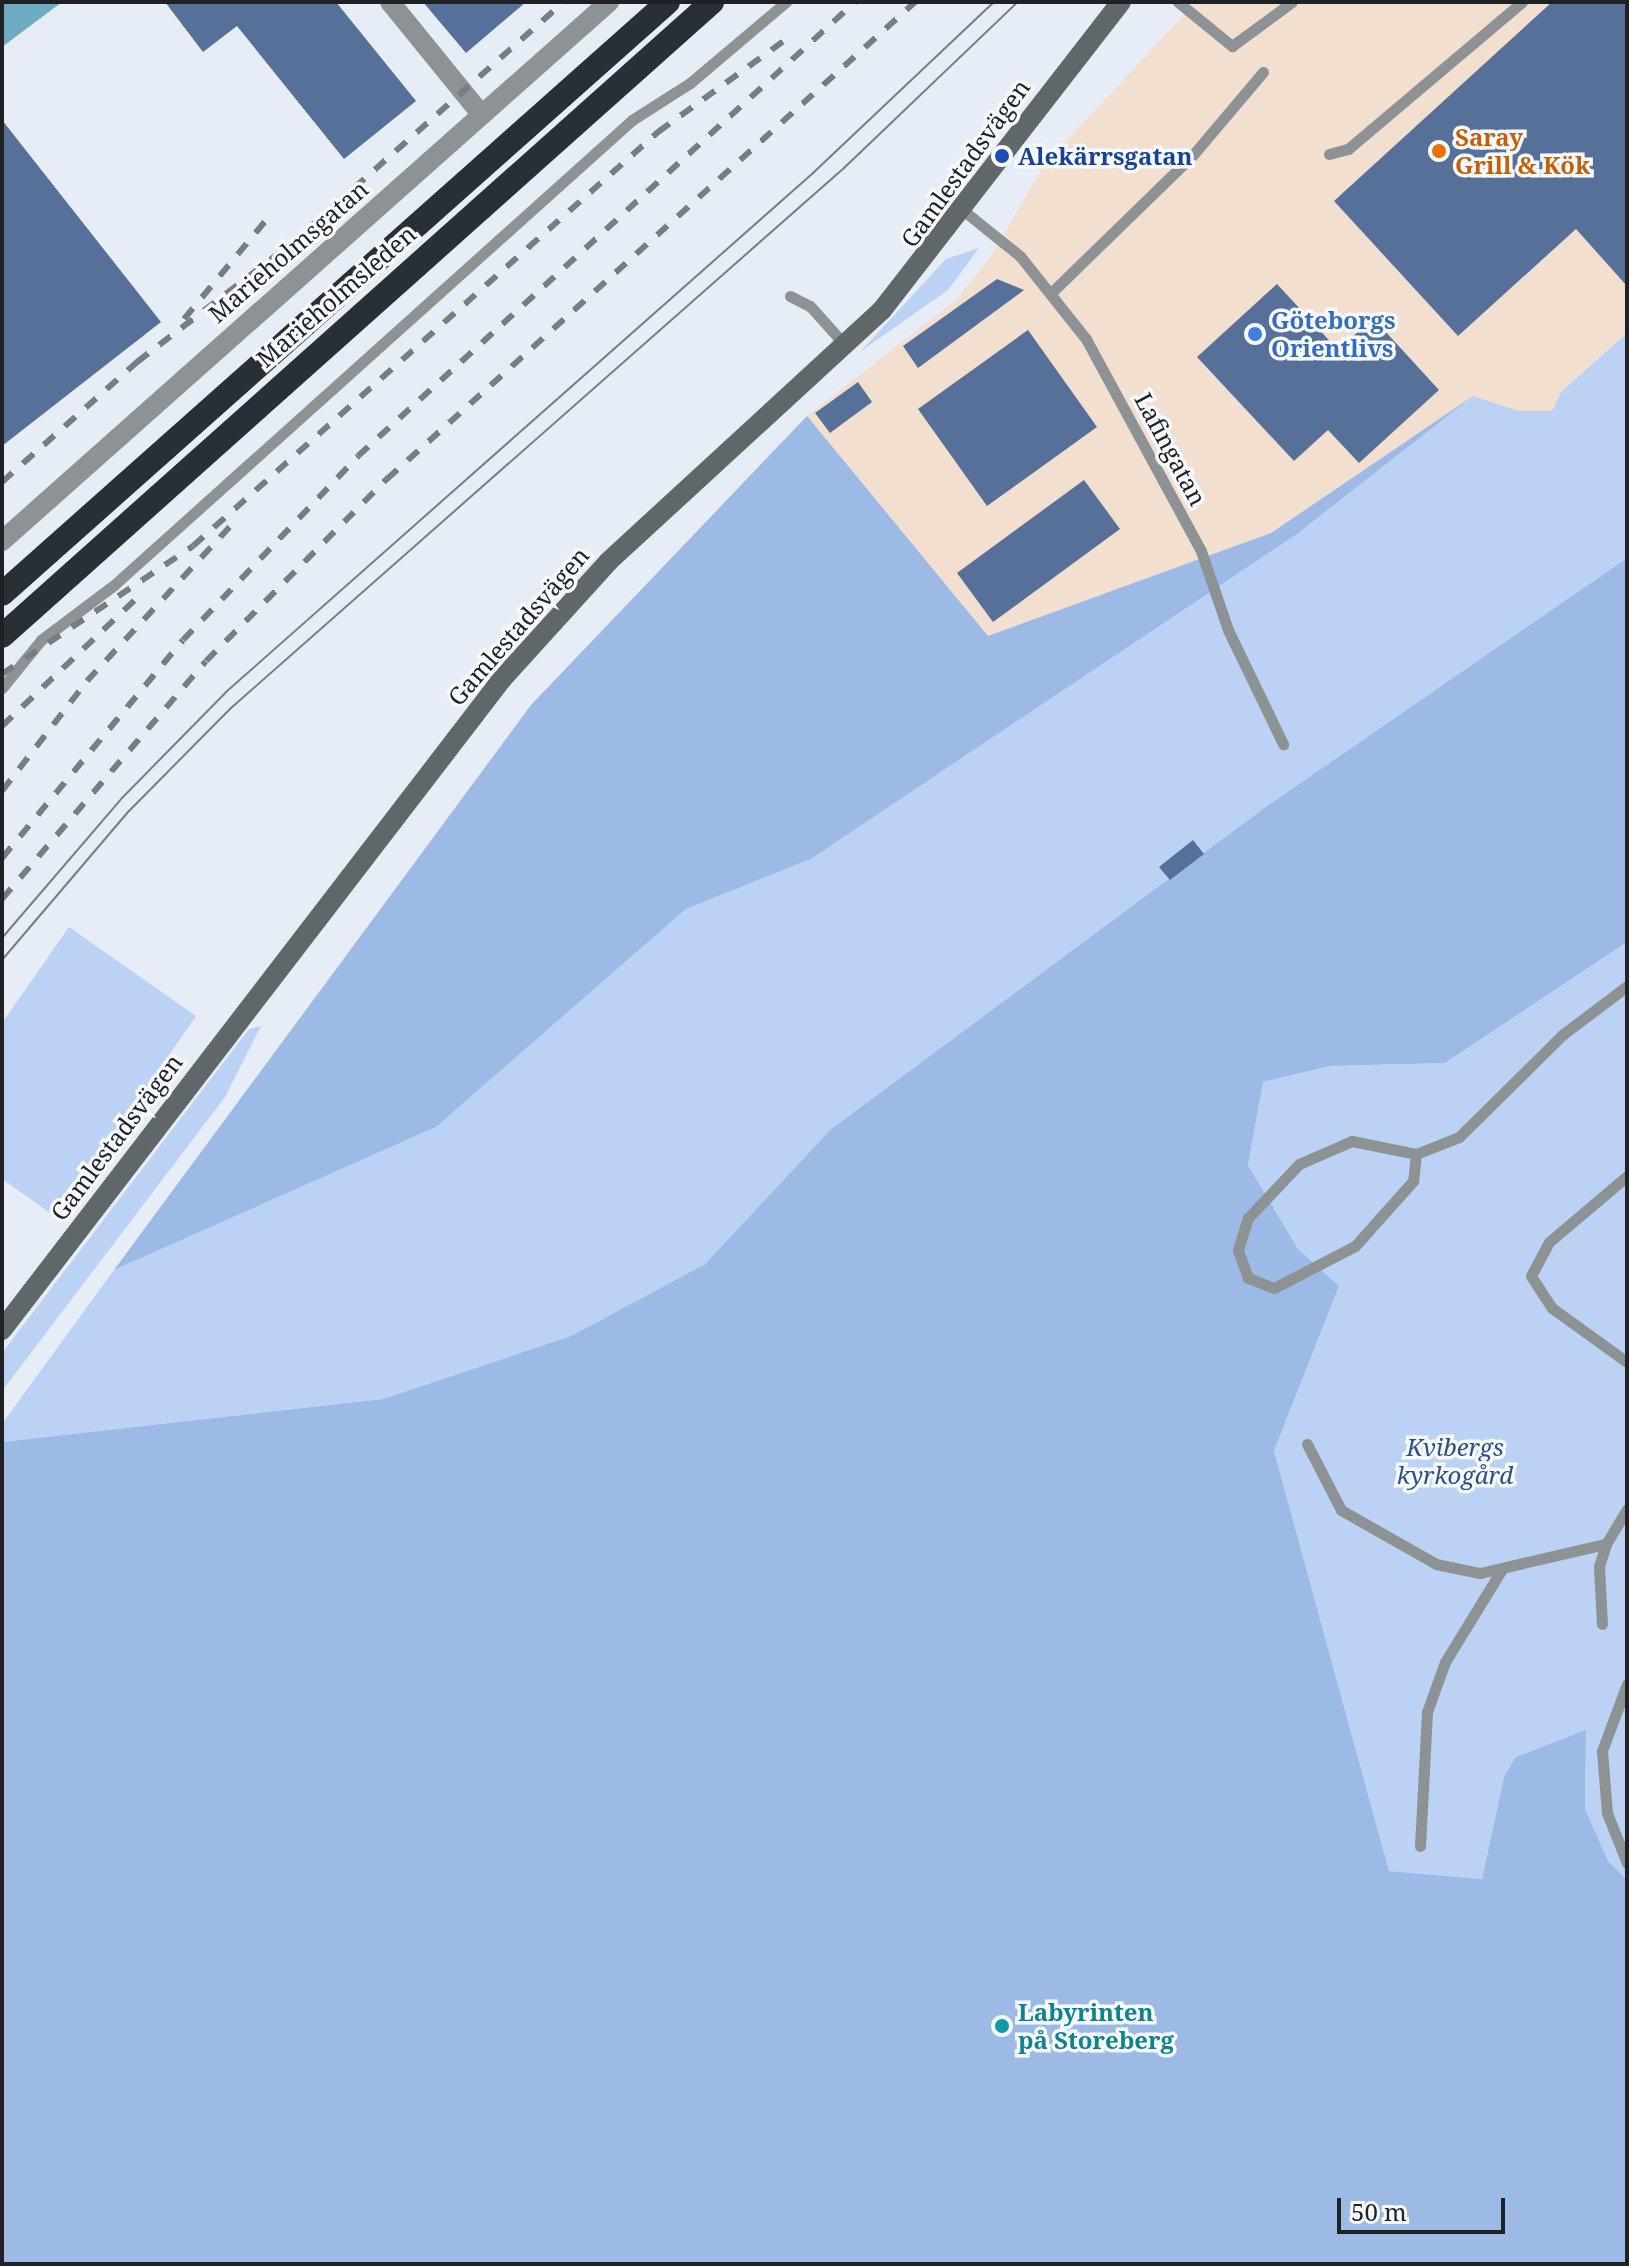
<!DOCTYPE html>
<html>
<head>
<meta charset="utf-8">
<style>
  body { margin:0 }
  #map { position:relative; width:1629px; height:2266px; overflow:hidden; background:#e6edf7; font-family:"Noto Serif",serif }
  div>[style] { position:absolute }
  .commercial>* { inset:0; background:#f2dfcf }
  .green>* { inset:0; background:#bbd2f4 }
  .forest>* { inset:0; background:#9dbae7 }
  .water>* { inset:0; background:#6dacc2 }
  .building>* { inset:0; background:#567099 }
  .lane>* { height:11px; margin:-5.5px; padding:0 5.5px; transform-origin:5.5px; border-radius:5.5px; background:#8d9294 }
  .street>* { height:20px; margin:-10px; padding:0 10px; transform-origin:10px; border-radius:10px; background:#8d9294 }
  .secondary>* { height:20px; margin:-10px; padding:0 10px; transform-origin:10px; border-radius:10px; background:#60676b }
  .highway>* { height:24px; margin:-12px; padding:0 12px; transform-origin:12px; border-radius:12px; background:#283035 }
  .tram>* { height:2px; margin:-1px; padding:0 1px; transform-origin:1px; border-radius:1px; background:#787d83 }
  .rail>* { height:6px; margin-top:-3px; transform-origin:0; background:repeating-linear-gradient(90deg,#787d83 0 14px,transparent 0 28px) }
  .dots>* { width:22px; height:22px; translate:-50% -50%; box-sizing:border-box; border:4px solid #f7fafe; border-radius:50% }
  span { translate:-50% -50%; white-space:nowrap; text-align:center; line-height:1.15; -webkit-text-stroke:7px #f7fafe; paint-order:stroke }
  .food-label { font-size:24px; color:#c56008; font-weight:700 }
  .left { translate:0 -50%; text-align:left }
  .transit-label { font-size:24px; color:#164399; font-weight:700 }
  .street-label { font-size:24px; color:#1f2124 }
  .shop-label { font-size:24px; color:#366cbe; font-weight:700 }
  .park-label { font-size:24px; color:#2b4f87; font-style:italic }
  .culture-label { font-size:24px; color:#0d838f; font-weight:700 }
  .frame { position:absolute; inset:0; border:4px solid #1f2124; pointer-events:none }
  .scale { position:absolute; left:1337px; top:2198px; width:168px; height:36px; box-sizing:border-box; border:4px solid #1f2124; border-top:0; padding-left:10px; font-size:24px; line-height:28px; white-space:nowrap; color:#1f2124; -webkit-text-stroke:6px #f7fafe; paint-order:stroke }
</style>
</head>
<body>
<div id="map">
  <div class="commercial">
    <i style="clip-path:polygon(1196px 2px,1627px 2px,1627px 333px,1561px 392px,1552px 411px,1519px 411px,1473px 396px,1271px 533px,987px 636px,807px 416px,957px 299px,991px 256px,1044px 165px)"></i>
  </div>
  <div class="green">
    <i style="clip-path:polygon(979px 248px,948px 290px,861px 351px,946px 259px)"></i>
    <i style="clip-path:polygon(1627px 333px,1627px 558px,1267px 806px,830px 1130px,705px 1264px,571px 1336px,383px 1399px,2px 1442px,2px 1424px,114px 1270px,436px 1127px,686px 909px,811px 859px,1297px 534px,1473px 396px,1519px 411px,1552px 411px,1561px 392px)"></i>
    <i style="clip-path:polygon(69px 927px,196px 1016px,56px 1217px,2px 1179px,2px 1023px)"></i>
    <i style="clip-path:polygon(1627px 942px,1627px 1880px,1608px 1861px,1585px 1809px,1586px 1731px,1504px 1777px,1482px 1879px,1389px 1871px,1274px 1451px,1339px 1286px,1298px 1249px,1248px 1165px,1263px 1082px,1330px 1066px,1445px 1063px)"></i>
    <i style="clip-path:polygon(261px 1026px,225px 1097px,2px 1391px,2px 1353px,249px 1029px)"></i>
  </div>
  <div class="forest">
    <i style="clip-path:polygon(1473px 396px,1297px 534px,811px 859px,686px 909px,436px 1127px,114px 1270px,531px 705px,807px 416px,988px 636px,1271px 533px)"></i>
    <i style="clip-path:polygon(1627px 558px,1627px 942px,1445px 1063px,1330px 1066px,1263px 1082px,1248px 1165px,1298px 1249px,1339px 1286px,1274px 1451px,1389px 1871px,1482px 1879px,1504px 1777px,1516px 1757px,1586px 1730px,1585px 1809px,1608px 1861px,1627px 1880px,1627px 2264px,2px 2264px,2px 1442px,383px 1399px,571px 1336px,705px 1264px,830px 1130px,1267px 806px)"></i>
  </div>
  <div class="water">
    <i style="clip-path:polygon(2px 2px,62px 2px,2px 47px)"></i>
  </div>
  <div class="building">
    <i style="clip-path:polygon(165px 2px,336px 2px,416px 101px,344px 159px,237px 26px,203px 52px)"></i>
    <i style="clip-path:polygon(423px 2px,526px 2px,466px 53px)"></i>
    <i style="clip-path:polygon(1552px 2px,1627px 2px,1627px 286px,1576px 229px,1458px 336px,1334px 201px)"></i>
    <i style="clip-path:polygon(2px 120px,161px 322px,2px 446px)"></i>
    <i style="clip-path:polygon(997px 279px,1024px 290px,918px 368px,903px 346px)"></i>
    <i style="clip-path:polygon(1277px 284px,1338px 350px,1373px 318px,1439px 390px,1359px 463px,1328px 430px,1294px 461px,1197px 357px)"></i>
    <i style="clip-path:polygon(1028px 330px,1097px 427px,987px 506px,918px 409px)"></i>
    <i style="clip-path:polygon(858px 382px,872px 402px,830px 433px,815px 413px)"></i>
    <i style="clip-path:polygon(1084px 480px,1120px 529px,993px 622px,957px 573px)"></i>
    <i style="clip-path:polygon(1193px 840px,1204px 854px,1170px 880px,1159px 867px)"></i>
  </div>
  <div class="lane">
    <i style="left:1178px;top:2px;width:70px;rotate:39.2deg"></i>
    <i style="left:1232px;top:46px;width:74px;rotate:-36.3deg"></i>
    <i style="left:1329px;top:154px;width:20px;rotate:-15deg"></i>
    <i style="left:1348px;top:149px;width:228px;rotate:-40.2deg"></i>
    <i style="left:964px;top:211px;width:72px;rotate:38.8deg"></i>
    <i style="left:1020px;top:256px;width:106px;rotate:51.5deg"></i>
    <i style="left:1086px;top:339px;width:241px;rotate:61.5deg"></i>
    <i style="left:1201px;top:551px;width:83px;rotate:71.1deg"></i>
    <i style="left:1228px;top:630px;width:127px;rotate:64.2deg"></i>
    <i style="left:1053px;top:291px;width:194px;rotate:-44.2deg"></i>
    <i style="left:1192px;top:156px;width:110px;rotate:-49.8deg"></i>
    <i style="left:790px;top:296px;width:22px;rotate:27deg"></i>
    <i style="left:810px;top:306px;width:52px;rotate:48.1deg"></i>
    <i style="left:2px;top:688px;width:62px;rotate:-50.9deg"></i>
    <i style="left:41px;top:640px;width:91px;rotate:-37deg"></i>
    <i style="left:114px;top:585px;width:696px;rotate:-41.91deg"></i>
    <i style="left:632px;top:120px;width:69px;rotate:-32.5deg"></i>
    <i style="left:690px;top:83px;width:126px;rotate:-40.2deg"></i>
    <i style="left:1416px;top:1154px;width:27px;rotate:96deg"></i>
    <i style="left:1413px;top:1181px;width:87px;rotate:131.7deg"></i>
    <i style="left:1355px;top:1246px;width:91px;rotate:152.6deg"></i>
    <i style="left:1274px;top:1288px;width:28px;rotate:-159deg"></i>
    <i style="left:1248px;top:1278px;width:30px;rotate:-110deg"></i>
    <i style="left:1238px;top:1250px;width:34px;rotate:-73deg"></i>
    <i style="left:1248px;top:1218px;width:74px;rotate:-46.6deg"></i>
    <i style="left:1299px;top:1164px;width:58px;rotate:-23.5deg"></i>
    <i style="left:1352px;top:1141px;width:65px;rotate:11.5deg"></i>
    <i style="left:1416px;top:1154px;width:46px;rotate:-21.6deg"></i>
    <i style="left:1459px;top:1137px;width:145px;rotate:-44.7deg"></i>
    <i style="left:1562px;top:1035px;width:81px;rotate:-37deg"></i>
    <i style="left:1627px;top:1176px;width:102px;rotate:139.8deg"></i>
    <i style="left:1549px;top:1242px;width:38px;rotate:118deg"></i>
    <i style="left:1531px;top:1276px;width:38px;rotate:57deg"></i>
    <i style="left:1552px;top:1308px;width:92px;rotate:35.8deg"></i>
    <i style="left:1307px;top:1444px;width:74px;rotate:62.7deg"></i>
    <i style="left:1341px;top:1510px;width:109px;rotate:29.6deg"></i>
    <i style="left:1436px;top:1564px;width:45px;rotate:11.6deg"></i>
    <i style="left:1480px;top:1573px;width:129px;rotate:-13deg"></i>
    <i style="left:1606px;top:1544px;width:41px;rotate:-59deg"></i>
    <i style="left:1602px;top:1624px;width:58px;rotate:-93deg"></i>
    <i style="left:1599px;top:1566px;width:23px;rotate:-72deg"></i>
    <i style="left:1627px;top:1684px;width:72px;rotate:110.5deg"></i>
    <i style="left:1602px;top:1751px;width:62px;rotate:85.4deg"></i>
    <i style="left:1607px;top:1813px;width:54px;rotate:68.2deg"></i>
    <i style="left:1420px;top:1846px;width:134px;rotate:-87deg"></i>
    <i style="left:1427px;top:1712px;width:53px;rotate:-70.2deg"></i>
    <i style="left:1445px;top:1662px;width:109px;rotate:-58.5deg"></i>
  </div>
  <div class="street">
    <i style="left:390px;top:2px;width:144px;rotate:50.9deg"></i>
    <i style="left:2px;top:541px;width:812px;rotate:-41.6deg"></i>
  </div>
  <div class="secondary">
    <i style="left:2px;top:1330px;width:821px;rotate:-52.47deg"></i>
    <i style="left:502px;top:679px;width:159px;rotate:-47.8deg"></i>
    <i style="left:609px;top:561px;width:371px;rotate:-42.6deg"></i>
    <i style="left:882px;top:310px;width:390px;rotate:-52.2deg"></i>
  </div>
  <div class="highway">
    <i style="left:2px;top:594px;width:891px;rotate:-41.63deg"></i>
    <i style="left:2px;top:636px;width:952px;rotate:-41.76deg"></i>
  </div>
  <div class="tram">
    <i style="left:2px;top:938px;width:184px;rotate:-49.4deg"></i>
    <i style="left:122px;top:798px;width:148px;rotate:-45.5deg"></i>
    <i style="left:226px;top:692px;width:784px;rotate:-41.48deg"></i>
    <i style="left:813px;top:173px;width:249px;rotate:-43.4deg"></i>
    <i style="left:2px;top:960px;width:196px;rotate:-49.6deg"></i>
    <i style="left:129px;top:811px;width:145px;rotate:-45.3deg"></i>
    <i style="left:231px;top:708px;width:817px;rotate:-41.38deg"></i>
    <i style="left:844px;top:168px;width:240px;rotate:-43.7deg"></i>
  </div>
  <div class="rail">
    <i style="left:184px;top:319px;width:130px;rotate:-50.3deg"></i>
    <i style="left:2px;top:482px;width:181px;rotate:-41.6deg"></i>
    <i style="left:137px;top:362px;width:194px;rotate:-37.5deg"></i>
    <i style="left:291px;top:244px;width:365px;rotate:-41.6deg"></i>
    <i style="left:2px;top:674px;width:230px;rotate:-33.8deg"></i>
    <i style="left:193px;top:546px;width:623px;rotate:-41.68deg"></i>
    <i style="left:658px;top:132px;width:157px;rotate:-35.9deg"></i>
    <i style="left:2px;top:726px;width:192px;rotate:-43.5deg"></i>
    <i style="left:2px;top:791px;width:139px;rotate:-52.3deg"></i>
    <i style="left:87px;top:681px;width:218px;rotate:-47.2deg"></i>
    <i style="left:2px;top:858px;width:283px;rotate:-50.3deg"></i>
    <i style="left:183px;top:640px;width:254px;rotate:-46.4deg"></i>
    <i style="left:358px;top:456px;width:673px;rotate:-42.41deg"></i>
    <i style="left:2px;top:899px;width:313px;rotate:-49.4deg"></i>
    <i style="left:206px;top:661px;width:257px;rotate:-45.2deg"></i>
    <i style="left:387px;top:479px;width:712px;rotate:-42.09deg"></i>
  </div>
  <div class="dots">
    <i style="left:1439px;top:151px;background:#e8710a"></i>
    <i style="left:1002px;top:156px;background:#1a4fb4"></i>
    <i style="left:1255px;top:334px;background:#3f7fe0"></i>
    <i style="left:1002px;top:2026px;background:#0f9aa8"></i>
  </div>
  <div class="food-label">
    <span class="left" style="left:1455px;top:151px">Saray<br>Grill &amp; Kök</span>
  </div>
  <div class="transit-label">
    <span class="left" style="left:1018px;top:156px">Alekärrsgatan</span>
  </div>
  <div class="street-label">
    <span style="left:965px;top:163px;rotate:-54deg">Gamlestadsvägen</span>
    <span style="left:288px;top:251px;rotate:-41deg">Marieholmsgatan</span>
    <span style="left:336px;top:296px;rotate:-41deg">Marieholmsleden</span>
    <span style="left:1171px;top:449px;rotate:62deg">Lafingatan</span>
    <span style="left:518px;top:626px;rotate:-49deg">Gamlestadsvägen</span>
    <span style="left:116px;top:1137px;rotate:-53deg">Gamlestadsvägen</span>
  </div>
  <div class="shop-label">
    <span class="left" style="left:1271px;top:334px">Göteborgs<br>Orientlivs</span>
  </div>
  <div class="park-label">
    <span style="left:1455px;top:1461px">Kvibergs<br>kyrkogård</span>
  </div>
  <div class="culture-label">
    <span class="left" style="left:1018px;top:2026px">Labyrinten<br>på Storeberg</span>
  </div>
  <div class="frame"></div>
  <div class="scale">50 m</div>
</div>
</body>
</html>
